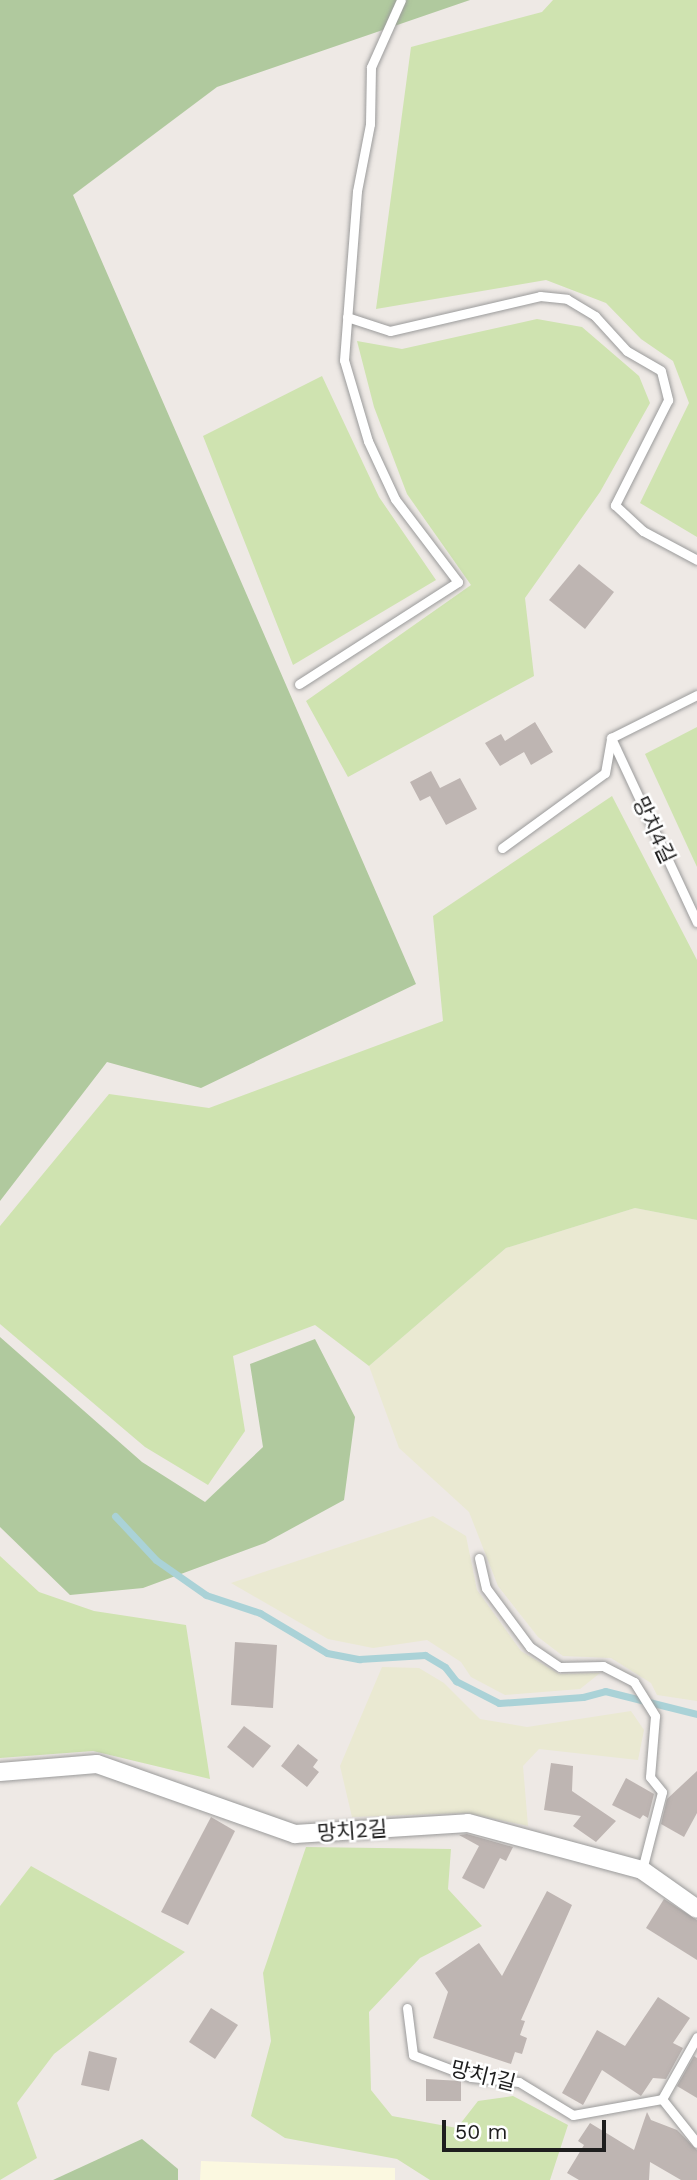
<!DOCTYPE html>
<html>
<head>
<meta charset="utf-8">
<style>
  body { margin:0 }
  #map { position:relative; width:697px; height:2180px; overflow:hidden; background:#eee9e5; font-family:"Work Sans","Noto Sans KR",sans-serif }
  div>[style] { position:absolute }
  .education>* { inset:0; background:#fbf8e0 }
  .farmland>* { inset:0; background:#eae9d2 }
  .grass>* { inset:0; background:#cfe3b0 }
  .forest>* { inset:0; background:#b0c99e }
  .stream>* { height:7px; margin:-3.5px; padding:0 3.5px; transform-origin:3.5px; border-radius:3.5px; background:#aad2d7 }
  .building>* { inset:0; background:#beb5b2 }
  .roads { filter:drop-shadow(0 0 2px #9b9b9b) drop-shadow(0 0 2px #9b9b9b) }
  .service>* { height:9px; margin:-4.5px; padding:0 4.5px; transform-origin:4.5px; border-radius:4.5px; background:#fff }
  .minor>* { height:18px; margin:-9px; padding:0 9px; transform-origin:9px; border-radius:9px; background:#fff }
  span { translate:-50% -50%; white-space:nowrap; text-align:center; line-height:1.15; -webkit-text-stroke:5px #fff; paint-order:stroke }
  .street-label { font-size:21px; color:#1e1e1e }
  .scale { position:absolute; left:442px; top:2120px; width:164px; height:32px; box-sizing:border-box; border:4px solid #1e1e1e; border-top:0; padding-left:9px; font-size:21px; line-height:24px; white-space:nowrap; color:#1e1e1e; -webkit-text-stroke:5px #fff; paint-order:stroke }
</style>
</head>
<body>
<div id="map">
  <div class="education">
    <i style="clip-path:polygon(201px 2161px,395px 2168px,395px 2180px,200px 2180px)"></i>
  </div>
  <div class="farmland">
    <i style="clip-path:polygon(635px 1208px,697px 1220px,697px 1701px,657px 1695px,651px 1683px,611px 1658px,563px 1656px,538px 1637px,498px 1586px,469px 1512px,399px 1448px,369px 1366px,506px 1248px)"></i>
    <i style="clip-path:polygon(433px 1516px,466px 1536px,477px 1590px,521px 1651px,559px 1674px,600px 1673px,580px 1689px,505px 1695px,471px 1677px,461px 1662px,427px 1640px,373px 1648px,328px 1639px,231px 1583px)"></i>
    <i style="clip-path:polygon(382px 1667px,419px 1668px,444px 1683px,480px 1719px,527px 1727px,631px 1711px,644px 1730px,638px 1760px,539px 1749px,523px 1766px,528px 1826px,467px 1813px,352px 1817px,340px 1766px)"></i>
  </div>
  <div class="grass">
    <i style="clip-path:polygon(553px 0,697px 0,697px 537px,640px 503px,689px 403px,673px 361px,641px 339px,606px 303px,546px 280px,376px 309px,411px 47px,542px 12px)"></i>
    <i style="clip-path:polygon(537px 319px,582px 327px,639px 376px,650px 403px,600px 492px,525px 598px,534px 676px,348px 777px,306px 701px,471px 585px,407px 494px,374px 407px,357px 341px,402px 349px)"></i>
    <i style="clip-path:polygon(322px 376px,379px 497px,436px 580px,293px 665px,203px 436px)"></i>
    <i style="clip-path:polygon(697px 727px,697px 867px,645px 754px)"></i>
    <i style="clip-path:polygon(612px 796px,697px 960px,697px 1220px,635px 1208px,506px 1248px,369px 1366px,315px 1325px,233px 1356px,245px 1431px,208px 1485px,145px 1447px,0 1324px,0 1226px,109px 1094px,209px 1108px,443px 1021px,433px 916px)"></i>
    <i style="clip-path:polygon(0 1556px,39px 1592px,94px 1611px,186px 1625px,210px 1779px,93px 1751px,0 1758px)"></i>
    <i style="clip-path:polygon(306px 1847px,451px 1849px,448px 1889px,482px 1926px,420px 1958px,369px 2012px,371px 2090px,392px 2116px,457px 2128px,478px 2101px,513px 2096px,568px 2125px,550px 2180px,430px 2180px,397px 2159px,285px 2138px,251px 2116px,271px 2041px,263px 1973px)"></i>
    <i style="clip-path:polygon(31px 1866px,185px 1952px,54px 2054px,17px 2103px,37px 2158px,0 2180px,0 1906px)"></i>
  </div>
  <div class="forest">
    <i style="clip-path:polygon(0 0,470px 0,217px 87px,73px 195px,416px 984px,201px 1088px,107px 1062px,0 1201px)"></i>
    <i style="clip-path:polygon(0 1337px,142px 1462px,205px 1502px,263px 1447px,250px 1364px,315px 1339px,355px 1417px,344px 1500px,265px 1543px,143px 1588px,70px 1595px,0 1527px)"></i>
    <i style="clip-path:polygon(142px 2139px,178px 2169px,178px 2180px,53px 2180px)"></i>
  </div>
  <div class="stream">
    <i style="left:115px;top:1516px;width:60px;rotate:47deg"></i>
    <i style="left:156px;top:1560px;width:61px;rotate:35deg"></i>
    <i style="left:206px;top:1595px;width:57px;rotate:18.4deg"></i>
    <i style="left:260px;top:1613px;width:78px;rotate:30.8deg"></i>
    <i style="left:327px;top:1653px;width:33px;rotate:11deg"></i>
    <i style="left:359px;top:1659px;width:66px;rotate:-3.5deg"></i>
    <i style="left:425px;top:1655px;width:23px;rotate:31deg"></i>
    <i style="left:445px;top:1667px;width:18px;rotate:52deg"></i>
    <i style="left:456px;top:1681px;width:48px;rotate:27.1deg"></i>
    <i style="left:499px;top:1703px;width:84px;rotate:-4.1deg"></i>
    <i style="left:583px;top:1697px;width:23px;rotate:-15deg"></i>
    <i style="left:605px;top:1691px;width:95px;rotate:14deg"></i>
  </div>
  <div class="building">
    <i style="clip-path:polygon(579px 564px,614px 592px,585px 629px,549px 600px)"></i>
    <i style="clip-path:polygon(535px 722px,553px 752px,531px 765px,524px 752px,500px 766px,485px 743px,501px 734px,505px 741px)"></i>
    <i style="clip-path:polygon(431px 771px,440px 788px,460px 778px,477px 809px,446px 825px,430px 796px,420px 801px,410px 782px)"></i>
    <i style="clip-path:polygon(235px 1642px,277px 1645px,273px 1708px,231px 1705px)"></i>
    <i style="clip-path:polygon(244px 1726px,271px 1746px,253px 1768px,227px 1747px)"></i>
    <i style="clip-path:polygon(298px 1744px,318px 1760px,313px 1767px,319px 1772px,307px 1787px,281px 1766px)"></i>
    <i style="clip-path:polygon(551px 1763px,573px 1766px,572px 1791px,616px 1821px,596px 1842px,573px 1826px,581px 1816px,544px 1810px)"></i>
    <i style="clip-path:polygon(697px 1771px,697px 1813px,684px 1837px,661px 1824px,667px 1799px)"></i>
    <i style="clip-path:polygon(626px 1778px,654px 1794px,648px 1818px,643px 1815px,640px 1819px,612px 1805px)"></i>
    <i style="clip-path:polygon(211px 1817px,235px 1831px,188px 1925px,161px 1912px)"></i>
    <i style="clip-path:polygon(467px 1834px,513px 1847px,506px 1861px,500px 1858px,484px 1889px,462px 1878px,479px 1846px,459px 1835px)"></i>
    <i style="clip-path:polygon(547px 1891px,572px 1905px,521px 2020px,525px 2021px,520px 2035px,527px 2038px,522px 2054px,515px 2052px,511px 2064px,433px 2038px,448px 1992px,435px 1973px,479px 1943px,502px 1976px)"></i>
    <i style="clip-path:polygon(664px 1899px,697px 1920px,697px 1960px,646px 1928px)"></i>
    <i style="clip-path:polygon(658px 1997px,690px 2018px,673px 2043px,683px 2048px,666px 2079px,653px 2078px,641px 2096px,602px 2070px,583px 2105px,562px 2093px,597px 2030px,625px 2046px)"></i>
    <i style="clip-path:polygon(211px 2008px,238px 2025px,215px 2059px,189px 2042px)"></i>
    <i style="clip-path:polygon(89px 2051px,117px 2058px,109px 2091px,81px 2085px)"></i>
    <i style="clip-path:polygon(694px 2056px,697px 2058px,697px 2098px,677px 2086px)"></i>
    <i style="clip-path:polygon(426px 2079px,461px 2081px,461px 2101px,426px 2101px)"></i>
    <i style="clip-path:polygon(647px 2112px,651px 2120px,677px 2130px,697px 2150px,697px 2180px,681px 2180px,650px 2162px,649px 2180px,579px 2180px,567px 2173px,584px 2145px,578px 2141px,590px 2123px,634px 2150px)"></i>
  </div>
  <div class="roads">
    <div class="service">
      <i style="left:347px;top:317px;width:45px;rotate:18deg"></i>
      <i style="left:390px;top:331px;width:154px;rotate:-13.1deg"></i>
      <i style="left:540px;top:296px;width:27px;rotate:6deg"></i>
      <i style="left:567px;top:299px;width:33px;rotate:31deg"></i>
      <i style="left:595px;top:316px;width:47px;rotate:47.6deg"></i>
      <i style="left:627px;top:351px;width:39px;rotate:30deg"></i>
      <i style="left:661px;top:371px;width:30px;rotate:76deg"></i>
      <i style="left:668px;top:400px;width:118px;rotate:116.8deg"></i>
      <i style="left:615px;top:505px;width:38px;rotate:43deg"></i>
      <i style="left:643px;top:531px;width:61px;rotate:28.2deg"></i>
      <i style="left:299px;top:684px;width:189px;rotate:-32.7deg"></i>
      <i style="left:458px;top:582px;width:104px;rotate:-127.2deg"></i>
      <i style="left:395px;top:499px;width:64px;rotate:-115deg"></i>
      <i style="left:368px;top:441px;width:84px;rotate:-106.5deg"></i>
      <i style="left:344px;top:360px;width:169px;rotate:-85.6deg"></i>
      <i style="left:357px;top:191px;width:68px;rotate:-79deg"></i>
      <i style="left:370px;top:124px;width:57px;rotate:-89deg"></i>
      <i style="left:371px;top:67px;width:73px;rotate:-65.9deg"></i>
      <i style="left:612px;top:740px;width:201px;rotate:65deg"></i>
      <i style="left:502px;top:848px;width:127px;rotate:-36.1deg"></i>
      <i style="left:605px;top:773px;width:36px;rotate:-80deg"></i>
      <i style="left:611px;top:738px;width:96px;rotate:-26.6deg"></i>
      <i style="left:479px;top:1558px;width:31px;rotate:77deg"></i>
      <i style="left:486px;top:1588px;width:74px;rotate:53.3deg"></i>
      <i style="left:530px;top:1647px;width:36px;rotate:34deg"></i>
      <i style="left:560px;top:1667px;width:43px;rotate:-1.3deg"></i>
      <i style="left:603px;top:1666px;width:35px;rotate:27deg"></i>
      <i style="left:634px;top:1682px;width:40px;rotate:58deg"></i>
      <i style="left:655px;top:1716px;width:61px;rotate:94.7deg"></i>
      <i style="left:650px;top:1777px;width:19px;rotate:51deg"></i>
      <i style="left:662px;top:1792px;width:81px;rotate:104.4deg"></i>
      <i style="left:407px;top:2008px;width:47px;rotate:82.7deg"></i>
      <i style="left:413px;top:2055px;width:62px;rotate:20.8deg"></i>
      <i style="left:471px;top:2077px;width:48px;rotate:5.9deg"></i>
      <i style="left:519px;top:2082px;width:63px;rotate:31.4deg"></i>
      <i style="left:573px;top:2115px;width:90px;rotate:-10.2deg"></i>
      <i style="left:662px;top:2099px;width:56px;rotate:51.5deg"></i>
      <i style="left:662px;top:2099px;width:71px;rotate:-60.6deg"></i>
    </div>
    <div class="minor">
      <i style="left:0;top:1772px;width:97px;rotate:-4.7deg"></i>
      <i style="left:97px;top:1764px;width:210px;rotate:19.5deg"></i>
      <i style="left:295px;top:1834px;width:173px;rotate:-3.6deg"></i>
      <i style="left:468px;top:1823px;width:180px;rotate:15.1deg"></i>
      <i style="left:642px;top:1870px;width:67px;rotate:35.3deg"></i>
    </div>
  </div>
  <div class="street-label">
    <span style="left:654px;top:830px;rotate:65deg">망치4길</span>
    <span style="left:352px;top:1831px;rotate:-4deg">망치2길</span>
    <span style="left:483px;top:2076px;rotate:14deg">망치1길</span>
  </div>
  <div class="scale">50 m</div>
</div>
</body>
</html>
